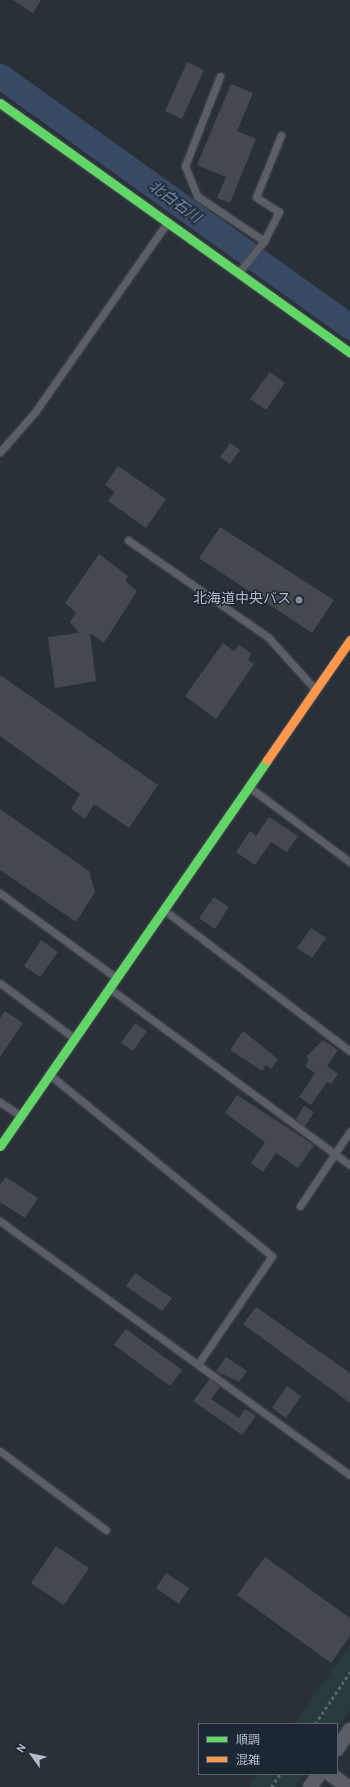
<!DOCTYPE html>
<html>
<head>
<meta charset="utf-8">
<style>
  body { margin:0 }
  #map { position:relative; width:350px; height:1787px; overflow:hidden; background:#2a3038; font-family:Overpass,"Noto Sans JP",sans-serif }
  div>[style] { position:absolute }
  .green>* { inset:0; background:#273a3e }
  .river>* { height:25px; margin:-12.5px; padding:0 12.5px; transform-origin:12.5px; border-radius:12.5px; background:#384963 }
  .building>* { inset:0; background:#444950 }
  .path>* { height:2.5px; margin-top:-1.25px; transform-origin:0; background:repeating-linear-gradient(90deg,#5d636a 0 3px,transparent 0 6px) }
  .roads { filter:drop-shadow(0 0 1px #484c53) drop-shadow(0 0 1px #484c53) }
  .lane>* { height:7px; margin:-3.5px; padding:0 3.5px; transform-origin:3.5px; border-radius:3.5px; background:#5a5e66 }
  .street>* { height:14px; margin:-7px; padding:0 7px; transform-origin:7px; border-radius:7px; background:#5a5e66 }
  .fast>* { height:9px; margin:-4.5px; padding:0 4.5px; transform-origin:4.5px; border-radius:4.5px; background:#63d668 }
  .slow>* { height:9px; margin:-4.5px; padding:0 4.5px; transform-origin:4.5px; border-radius:4.5px; background:#ff974d }
  .dots>* { width:11px; height:11px; translate:-50% -50%; box-sizing:border-box; border:2px solid #1d2633; border-radius:50% }
  span { translate:-50% -50%; white-space:nowrap; text-align:center; line-height:1.15; -webkit-text-stroke:3px #1d2633; paint-order:stroke }
  .poi-label { font-size:14px; color:#b4bcc9 }
  .right { translate:-100% -50%; text-align:right }
  .water-label { font-size:15px; color:#7c92b1; font-style:italic }
  .legend { position:absolute; left:198px; top:1723px; width:140px; height:52px; box-sizing:border-box; background:#1d2633; border:1px solid #59626f; margin:0; padding:5px 7px; list-style:none; font-size:12px; color:#b4bcc9 }
  .legend li { display:flex; align-items:center; gap:8px; height:20px }
  .legend b { width:20px; border:1px solid #59626f }
  .north { position:absolute; left:12px; top:1735px; width:40px; height:40px; -webkit-text-stroke:3px #1d2633; paint-order:stroke; rotate:303deg; font-size:11px; font-weight:700; line-height:16px; text-align:center; color:#b4bcc9 }
  .north::after { content:''; display:block; margin:auto; width:14px; height:18px; background:#b4bcc9; clip-path:polygon(50% 0,100% 100%,50% 72%,0 100%) }
</style>
</head>
<body>
<div id="map">
  <div class="green">
    <i style="clip-path:polygon(350px 1645px,350px 1710px,337px 1729px,337px 1724px,294px 1724px)"></i>
    <i style="clip-path:polygon(258px 1774px,305px 1774px,295px 1787px,249px 1787px)"></i>
  </div>
  <div class="river">
    <i style="left:0;top:76px;width:431px;rotate:35.6deg"></i>
  </div>
  <div class="building">
    <i style="clip-path:polygon(13px 0,41px 0,33px 13px)"></i>
    <i style="clip-path:polygon(187px 62px,204px 70px,182px 119px,165px 111px)"></i>
    <i style="clip-path:polygon(231px 84px,253px 93px,237px 131px,256px 139px,230px 203px,217px 198px,226px 177px,197px 165px)"></i>
    <i style="clip-path:polygon(270px 372px,285px 383px,266px 410px,250px 399px)"></i>
    <i style="clip-path:polygon(230px 443px,240px 450px,230px 464px,220px 457px)"></i>
    <i style="clip-path:polygon(118px 466px,166px 499px,146px 528px,108px 501px,115px 492px,105px 485px)"></i>
    <i style="clip-path:polygon(220px 527px,334px 600px,312px 633px,199px 558px)"></i>
    <i style="clip-path:polygon(99px 554px,128px 576px,125px 581px,137px 591px,104px 643px,90px 633px,96px 681px,55px 688px,48px 637px,79px 633px,70px 622px,76px 613px,65px 603px)"></i>
    <i style="clip-path:polygon(223px 643px,234px 651px,239px 645px,251px 653px,248px 660px,254px 664px,216px 719px,185px 696px)"></i>
    <i style="clip-path:polygon(0 675px,158px 785px,129px 828px,94px 804px,85px 819px,71px 809px,80px 794px,0 736px)"></i>
    <i style="clip-path:polygon(0 809px,89px 871px,95px 892px,76px 922px,0 870px)"></i>
    <i style="clip-path:polygon(269px 817px,298px 836px,287px 852px,271px 842px,255px 865px,236px 852px,250px 831px,256px 836px)"></i>
    <i style="clip-path:polygon(214px 897px,229px 907px,215px 929px,199px 918px)"></i>
    <i style="clip-path:polygon(311px 928px,326px 938px,312px 958px,297px 948px)"></i>
    <i style="clip-path:polygon(41px 940px,58px 952px,40px 977px,24px 966px)"></i>
    <i style="clip-path:polygon(5px 1011px,23px 1023px,0 1057px,0 1018px)"></i>
    <i style="clip-path:polygon(135px 1023px,147px 1031px,133px 1051px,121px 1043px)"></i>
    <i style="clip-path:polygon(243px 1031px,278px 1059px,271px 1069px,266px 1065px,262px 1071px,230px 1050px)"></i>
    <i style="clip-path:polygon(323px 1040px,338px 1050px,327px 1066px,338px 1074px,331px 1084px,327px 1082px,311px 1105px,299px 1097px,315px 1073px,305px 1066px,309px 1060px,306px 1057px)"></i>
    <i style="clip-path:polygon(237px 1095px,314px 1145px,298px 1168px,276px 1153px,263px 1172px,251px 1163px,265px 1142px,225px 1113px)"></i>
    <i style="clip-path:polygon(304px 1106px,314px 1112px,305px 1126px,296px 1119px)"></i>
    <i style="clip-path:polygon(6px 1177px,38px 1198px,25px 1218px,0 1202px,0 1185px)"></i>
    <i style="clip-path:polygon(135px 1273px,172px 1298px,162px 1311px,126px 1286px)"></i>
    <i style="clip-path:polygon(256px 1307px,350px 1373px,350px 1403px,243px 1324px)"></i>
    <i style="clip-path:polygon(126px 1329px,182px 1370px,170px 1386px,114px 1345px)"></i>
    <i style="clip-path:polygon(226px 1357px,247px 1371px,239px 1382px,216px 1371px)"></i>
    <i style="clip-path:polygon(210px 1379px,220px 1387px,211px 1399px,239px 1418px,245px 1409px,256px 1416px,242px 1435px,193px 1401px)"></i>
    <i style="clip-path:polygon(287px 1386px,301px 1396px,286px 1418px,272px 1408px)"></i>
    <i style="clip-path:polygon(56px 1546px,89px 1568px,64px 1605px,31px 1583px)"></i>
    <i style="clip-path:polygon(265px 1557px,350px 1618px,350px 1636px,331px 1663px,237px 1595px)"></i>
    <i style="clip-path:polygon(166px 1573px,189px 1588px,179px 1604px,156px 1588px)"></i>
  </div>
  <div class="path">
    <i style="left:315px;top:1724px;width:63px;rotate:-56.1deg"></i>
    <i style="left:271px;top:1787px;width:16px;rotate:-55deg"></i>
  </div>
  <div class="roads">
    <div class="lane">
      <i style="left:220px;top:76px;width:97px;rotate:111.3deg"></i>
      <i style="left:185px;top:166px;width:32px;rotate:68deg"></i>
      <i style="left:197px;top:196px;width:81px;rotate:33.9deg"></i>
      <i style="left:239px;top:272px;width:40px;rotate:-51deg"></i>
      <i style="left:264px;top:241px;width:33px;rotate:-63deg"></i>
      <i style="left:279px;top:212px;width:27px;rotate:-147deg"></i>
      <i style="left:256px;top:197px;width:67px;rotate:-68deg"></i>
      <i style="left:0;top:452px;width:53px;rotate:-48.8deg"></i>
      <i style="left:35px;top:412px;width:231px;rotate:-55.1deg"></i>
      <i style="left:128px;top:540px;width:170px;rotate:34.7deg"></i>
      <i style="left:268px;top:637px;width:70px;rotate:47.9deg"></i>
      <i style="left:249px;top:787px;width:126px;rotate:36.6deg"></i>
      <i style="left:0;top:893px;width:142px;rotate:36.1deg"></i>
      <i style="left:164px;top:910px;width:233px;rotate:37.2deg"></i>
      <i style="left:0;top:983px;width:92px;rotate:36.6deg"></i>
      <i style="left:109px;top:988px;width:299px;rotate:36.3deg"></i>
      <i style="left:50px;top:1075px;width:286px;rotate:39.2deg"></i>
      <i style="left:272px;top:1256px;width:131px;rotate:124.4deg"></i>
      <i style="left:0;top:1102px;width:23px;rotate:34deg"></i>
      <i style="left:300px;top:1206px;width:90px;rotate:-56.3deg"></i>
      <i style="left:0;top:1221px;width:432px;rotate:36deg"></i>
      <i style="left:0;top:1451px;width:132px;rotate:36.7deg"></i>
    </div>
    <div class="street">
      <i style="left:337px;top:1749px;width:23px;rotate:-56deg"></i>
      <i style="left:330px;top:1774px;width:22px;rotate:36deg"></i>
      <i style="left:310px;top:1787px;width:16px;rotate:-55deg"></i>
    </div>
    <div class="fast">
      <i style="left:0;top:103px;width:430px;rotate:35.5deg"></i>
      <i style="left:0;top:1146px;width:469px;rotate:-55.3deg"></i>
    </div>
    <div class="slow">
      <i style="left:267px;top:760px;width:146px;rotate:-55.3deg"></i>
    </div>
  </div>
  <div class="dots">
    <i style="left:299px;top:600px;background:#848b96"></i>
  </div>
  <div class="poi-label">
    <span class="right" style="left:291px;top:600px">北海道中央バス</span>
  </div>
  <div class="water-label">
    <span style="left:174px;top:203px;rotate:36deg">北白石川</span>
  </div>
  <ul class="legend">
  <li><b style="height:5px;background:#63d668"></b>順調</li>
  <li><b style="height:5px;background:#ff974d"></b>混雑</li>
  </ul>
  <div class="north">N</div>
</div>
</body>
</html>
